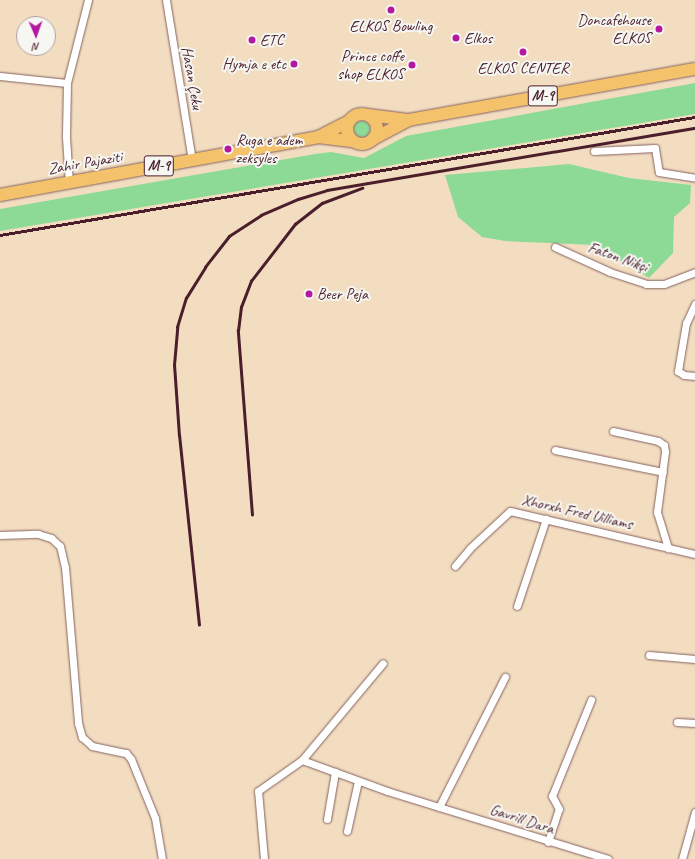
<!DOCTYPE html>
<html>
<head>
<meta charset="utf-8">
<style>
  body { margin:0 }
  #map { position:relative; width:695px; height:859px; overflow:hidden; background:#f3ddc1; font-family:Caveat,sans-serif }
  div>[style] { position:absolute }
  .green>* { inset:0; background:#8dda97 }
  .round { border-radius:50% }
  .roads { filter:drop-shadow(0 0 1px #856260) drop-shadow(0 0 1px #856260) }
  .street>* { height:7px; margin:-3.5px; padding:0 3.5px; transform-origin:3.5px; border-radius:3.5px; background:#fff }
  .primary>* { height:12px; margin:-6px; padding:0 6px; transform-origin:6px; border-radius:6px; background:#f3c26a }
  .primary>.ring { margin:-6px; padding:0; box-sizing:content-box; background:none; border:12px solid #f3c26a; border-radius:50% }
  .rail>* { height:2.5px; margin:-1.25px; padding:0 1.25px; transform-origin:1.25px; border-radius:1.25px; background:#4a1f2b }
  .dots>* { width:11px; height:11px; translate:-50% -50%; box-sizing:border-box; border:2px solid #f6f6f2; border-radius:50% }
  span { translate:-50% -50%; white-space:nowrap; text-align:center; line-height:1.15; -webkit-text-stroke:4px #f6f6f2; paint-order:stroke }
  .shield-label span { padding:1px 3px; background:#f6f6f2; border:1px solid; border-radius:3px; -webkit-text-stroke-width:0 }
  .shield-label { font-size:15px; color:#4a1f2b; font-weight:700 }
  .poi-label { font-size:16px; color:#4a1f2b }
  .right { translate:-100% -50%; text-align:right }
  .left { translate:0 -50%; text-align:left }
  .street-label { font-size:16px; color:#4a1f2b }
  .north { position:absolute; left:16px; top:16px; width:40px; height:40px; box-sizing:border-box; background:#f6f6f2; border:1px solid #b1a0a2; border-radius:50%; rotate:178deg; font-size:11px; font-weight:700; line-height:16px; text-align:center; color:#4a1f2b }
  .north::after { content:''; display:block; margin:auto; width:14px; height:18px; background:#b5179e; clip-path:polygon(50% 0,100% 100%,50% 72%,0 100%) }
</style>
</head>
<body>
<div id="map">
  <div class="green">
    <i style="clip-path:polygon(695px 83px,695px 114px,0 231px,0 209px,315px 154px,331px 152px,364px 158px,406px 136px)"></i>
    <i class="round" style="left:354px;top:121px;width:16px;height:16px"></i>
    <i style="clip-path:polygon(569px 164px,629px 178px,691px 185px,690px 203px,674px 217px,673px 253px,649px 278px,594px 245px,505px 241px,482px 237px,458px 217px,445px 175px)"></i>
  </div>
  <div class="roads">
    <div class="street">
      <i style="left:166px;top:0;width:162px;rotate:80.8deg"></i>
      <i style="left:0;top:76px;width:67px;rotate:6deg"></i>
      <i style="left:67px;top:83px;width:54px;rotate:91.1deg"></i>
      <i style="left:66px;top:137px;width:46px;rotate:86.3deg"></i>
      <i style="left:67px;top:83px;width:86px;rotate:-75.8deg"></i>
      <i style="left:594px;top:151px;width:61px;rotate:-2.8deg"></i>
      <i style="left:655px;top:148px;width:24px;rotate:81deg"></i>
      <i style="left:659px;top:172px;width:36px;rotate:9deg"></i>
      <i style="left:555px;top:247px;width:60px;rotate:24.4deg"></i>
      <i style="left:610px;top:272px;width:38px;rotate:18deg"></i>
      <i style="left:646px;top:284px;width:18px"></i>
      <i style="left:664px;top:284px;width:33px;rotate:-21deg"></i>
      <i style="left:695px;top:304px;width:21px;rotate:115deg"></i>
      <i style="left:686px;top:323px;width:49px;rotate:99.5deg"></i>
      <i style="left:678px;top:371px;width:7px;rotate:34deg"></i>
      <i style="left:684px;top:375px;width:11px;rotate:5deg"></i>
      <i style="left:613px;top:431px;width:46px;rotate:12.5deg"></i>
      <i style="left:658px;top:441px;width:7px;rotate:34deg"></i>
      <i style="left:664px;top:445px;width:7px;rotate:82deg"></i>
      <i style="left:665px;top:452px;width:61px;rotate:97.6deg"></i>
      <i style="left:657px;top:512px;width:38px;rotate:73deg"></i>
      <i style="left:555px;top:450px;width:110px;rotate:11.5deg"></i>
      <i style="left:0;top:535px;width:38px;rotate:-2deg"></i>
      <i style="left:38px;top:534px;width:14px;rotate:17deg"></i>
      <i style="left:51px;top:538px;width:12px;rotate:42deg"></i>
      <i style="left:60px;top:546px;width:22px;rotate:77deg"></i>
      <i style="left:65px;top:567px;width:157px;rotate:85.2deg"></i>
      <i style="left:78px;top:723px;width:15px;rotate:74deg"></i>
      <i style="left:82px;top:737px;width:13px;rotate:42deg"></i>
      <i style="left:92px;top:746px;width:35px;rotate:12deg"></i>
      <i style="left:126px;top:753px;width:8px;rotate:50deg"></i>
      <i style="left:131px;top:759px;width:64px;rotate:67.9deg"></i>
      <i style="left:155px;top:818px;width:42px;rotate:80.3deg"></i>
      <i style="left:455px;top:566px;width:23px;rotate:-50deg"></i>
      <i style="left:470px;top:548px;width:54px;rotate:-42.8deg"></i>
      <i style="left:510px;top:511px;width:190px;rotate:13.1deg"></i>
      <i style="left:517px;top:606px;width:92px;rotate:-71.6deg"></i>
      <i style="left:649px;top:655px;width:46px;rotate:5deg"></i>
      <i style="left:677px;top:722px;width:18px;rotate:3deg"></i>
      <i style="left:302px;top:760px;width:126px;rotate:-50.1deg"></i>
      <i style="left:439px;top:807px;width:146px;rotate:-63.1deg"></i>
      <i style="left:327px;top:819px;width:48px;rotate:-80.3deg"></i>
      <i style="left:347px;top:831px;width:51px;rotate:-77.6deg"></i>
      <i style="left:548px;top:842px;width:35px;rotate:-72deg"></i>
      <i style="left:559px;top:809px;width:15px;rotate:-118deg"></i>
      <i style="left:552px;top:796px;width:104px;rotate:-67.9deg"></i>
      <i style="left:264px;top:859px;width:68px;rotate:-95deg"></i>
      <i style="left:258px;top:791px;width:54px;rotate:-35.2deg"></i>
      <i style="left:302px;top:760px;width:90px;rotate:20deg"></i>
      <i style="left:387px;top:791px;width:231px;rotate:17.1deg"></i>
      <i style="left:682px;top:859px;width:49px;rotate:-74.5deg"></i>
    </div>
    <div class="primary">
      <i class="ring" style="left:347px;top:114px;width:18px;height:18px"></i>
      <i style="left:368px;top:115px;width:40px;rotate:7.1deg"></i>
      <i style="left:318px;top:137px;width:35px;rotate:-27deg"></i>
      <i style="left:373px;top:139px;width:40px;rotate:-28deg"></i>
      <i style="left:408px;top:120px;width:291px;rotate:-10.1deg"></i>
      <i style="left:0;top:195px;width:323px;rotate:-10.3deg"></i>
      <i style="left:318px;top:137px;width:35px;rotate:7deg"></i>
    </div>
  </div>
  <div class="rail">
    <i style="left:0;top:235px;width:705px;rotate:-9.64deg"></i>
    <i style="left:252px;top:515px;width:185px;rotate:-94.4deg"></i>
    <i style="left:238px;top:331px;width:24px;rotate:-83deg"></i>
    <i style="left:241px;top:307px;width:28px;rotate:-69deg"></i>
    <i style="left:251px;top:281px;width:72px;rotate:-52.3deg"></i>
    <i style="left:295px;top:224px;width:34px;rotate:-38deg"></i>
    <i style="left:322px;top:203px;width:43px;rotate:-20.6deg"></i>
    <i style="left:199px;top:625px;width:190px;rotate:-96deg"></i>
    <i style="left:179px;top:436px;width:71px;rotate:-94deg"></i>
    <i style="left:174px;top:365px;width:38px;rotate:-85deg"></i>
    <i style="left:177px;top:327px;width:30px;rotate:-73deg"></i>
    <i style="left:186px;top:298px;width:36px;rotate:-58deg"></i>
    <i style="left:205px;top:267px;width:39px;rotate:-52deg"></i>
    <i style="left:229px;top:236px;width:38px;rotate:-33deg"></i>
    <i style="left:261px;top:215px;width:40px;rotate:-23.4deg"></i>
    <i style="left:298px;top:199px;width:30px;rotate:-17deg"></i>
    <i style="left:327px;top:190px;width:373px;rotate:-9.6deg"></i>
  </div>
  <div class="dots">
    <i style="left:391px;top:10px;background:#b5179e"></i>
    <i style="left:659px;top:29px;background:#b5179e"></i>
    <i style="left:456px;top:38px;background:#b5179e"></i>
    <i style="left:252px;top:40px;background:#b5179e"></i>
    <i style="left:523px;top:52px;background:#b5179e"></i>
    <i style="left:294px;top:64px;background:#b5179e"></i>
    <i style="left:412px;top:65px;background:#b5179e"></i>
    <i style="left:228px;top:149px;background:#b5179e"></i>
    <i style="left:309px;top:294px;background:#b5179e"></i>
  </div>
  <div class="shield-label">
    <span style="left:543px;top:96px">M-9</span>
    <span style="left:159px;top:166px">M-9</span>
  </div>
  <div class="poi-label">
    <span class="right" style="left:651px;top:29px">Doncafehouse<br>ELKOS</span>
    <span style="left:391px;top:26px">ELKOS Bowling</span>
    <span class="left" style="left:464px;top:38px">Elkos</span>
    <span class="left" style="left:260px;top:40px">ETC</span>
    <span class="right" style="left:404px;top:65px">Prince coffe<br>shop ELKOS</span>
    <span class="right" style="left:286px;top:64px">Hymja e etc</span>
    <span style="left:523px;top:68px">ELKOS CENTER</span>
    <span class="left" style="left:236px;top:149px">Ruga e adem<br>zeksyles</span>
    <span class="left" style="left:317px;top:294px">Beer Peja</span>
  </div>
  <div class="street-label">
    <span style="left:192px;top:78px;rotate:80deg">Hasan Çeku</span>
    <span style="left:85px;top:163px;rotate:-10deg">Zahir Pajaziti</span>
    <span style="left:618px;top:257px;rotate:20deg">Faton Nikçi</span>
    <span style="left:577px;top:512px;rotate:13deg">Xhorxh Fred Uilliams</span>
    <span style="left:522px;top:819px;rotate:18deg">Gavrill Dara</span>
  </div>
  <div class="north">N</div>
</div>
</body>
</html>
